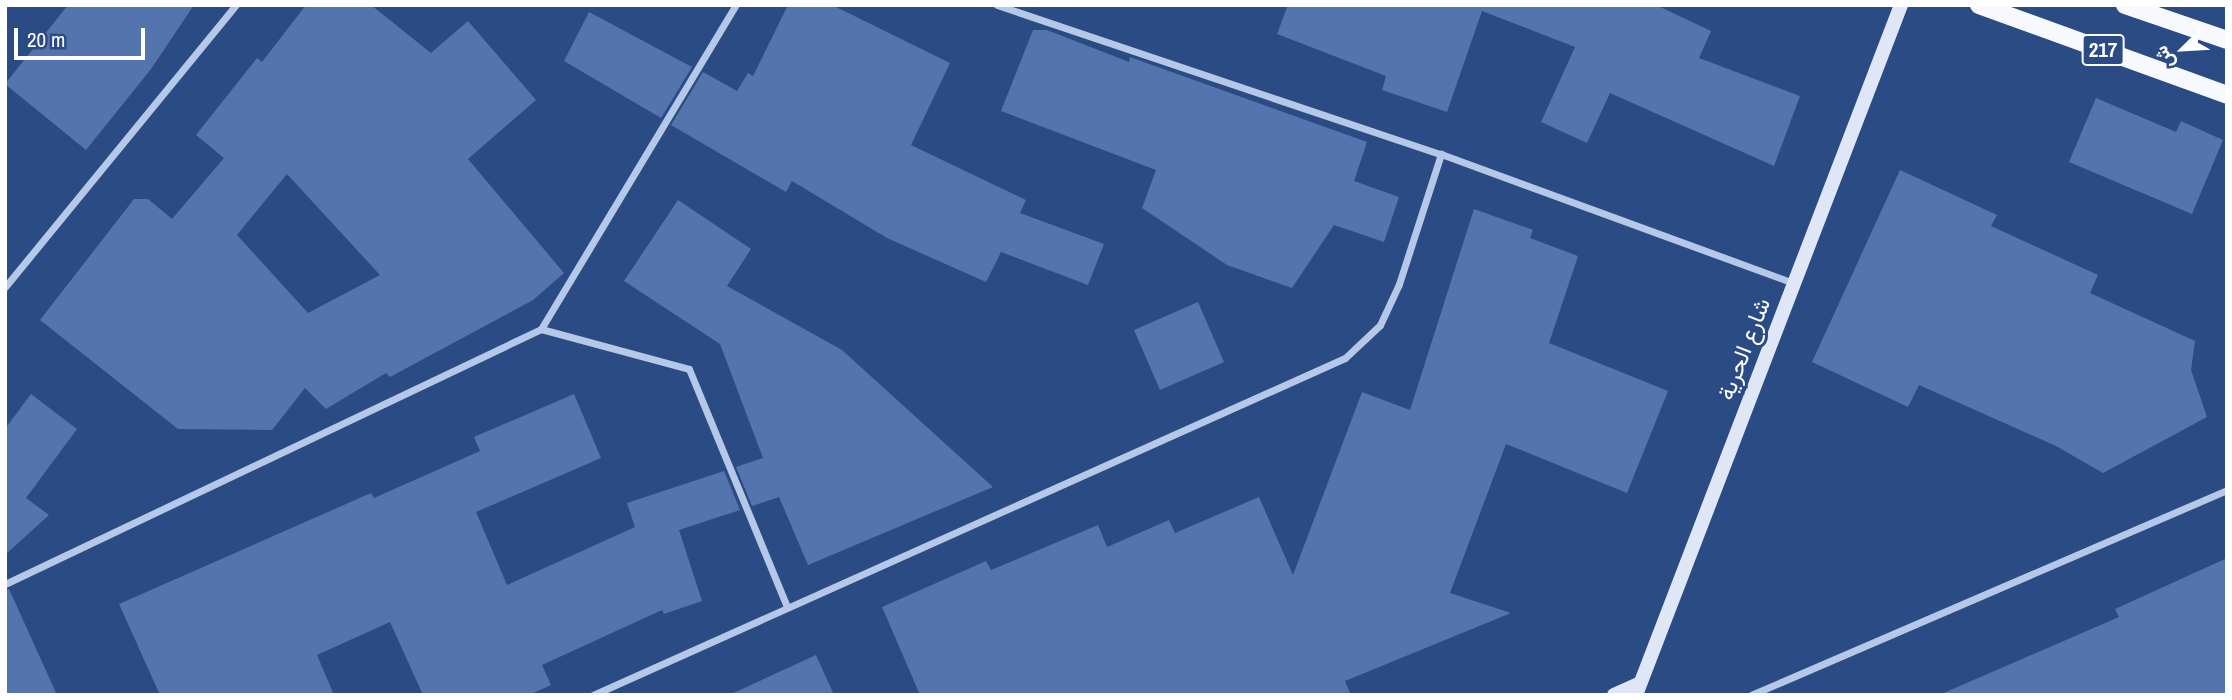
<!DOCTYPE html>
<html>
<head>
<meta charset="utf-8">
<style>
  body { margin:0 }
  #map { position:relative; width:2232px; height:700px; overflow:hidden; background:#2b4b85; font-family:"Archivo Narrow",Vazirmatn,sans-serif }
  div>[style] { position:absolute }
  .building>* { inset:0; background:#5374ac }
  .minor>* { height:7px; margin:-3.5px; padding:0 3.5px; transform-origin:3.5px; border-radius:3.5px; background:#b6c8e7 }
  .secondary>* { height:14px; margin:-7px; padding:0 7px; transform-origin:7px; border-radius:7px; background:#dfe7f7 }
  .primary>* { height:18px; margin:-9px; padding:0 9px; transform-origin:9px; border-radius:9px; background:#f7f9fe }
  span { translate:-50% -50%; white-space:nowrap; text-align:center; line-height:1.15; -webkit-text-stroke:6px #2b4b85; paint-order:stroke }
  .shield-label span { padding:2px 5px; background:#2b4b85; border:2px solid; border-radius:5px; -webkit-text-stroke-width:0 }
  .shield-label { font-size:21px; color:#fff; font-weight:700 }
  .street-label { font-size:23px; color:#fff }
  .frame { position:absolute; inset:0; border:7px solid #fff; pointer-events:none }
  .north { position:absolute; left:2148px; top:14px; width:70px; height:70px; -webkit-text-stroke:5px #2b4b85; paint-order:stroke; rotate:246deg; font-size:19px; font-weight:700; line-height:28px; text-align:center; color:#fff }
  .north::after { content:''; display:block; margin:auto; width:24px; height:32px; background:#fff; clip-path:polygon(50% 0,100% 100%,50% 72%,0 100%) }
  .scale { position:absolute; left:14px; top:28px; width:131px; height:32px; box-sizing:border-box; border:4px solid #fff; border-top:0; padding-left:9px; font-size:21px; line-height:24px; white-space:nowrap; color:#fff; -webkit-text-stroke:5px #2b4b85; paint-order:stroke }
</style>
</head>
<body>
<div id="map">
  <div class="building">
    <i style="clip-path:polygon(68px 5px,194px 5px,151px 69px,86px 150px,5px 84px)"></i>
    <i style="clip-path:polygon(evenodd,306px 5px,371px 5px,431px 53px,468px 21px,536px 100px,468px 159px,564px 273px,533px 300px,390px 377px,386px 373px,326px 409px,305px 388px,272px 430px,178px 429px,40px 320px,134px 199px,148px 199px,172px 219px,224px 158px,196px 135px,257px 58px,262px 62px,306px 5px,287px 174px,380px 275px,308px 313px,237px 235px,287px 174px)"></i>
    <i style="clip-path:polygon(788px 5px,832px 5px,950px 63px,911px 145px,1026px 200px,1020px 213px,1104px 244px,1088px 285px,1001px 252px,986px 282px,887px 238px,792px 181px,786px 192px,671px 125px,703px 72px,737px 91px,748px 73px,753px 76px)"></i>
    <i style="clip-path:polygon(1288px 5px,1656px 5px,1711px 31px,1699px 58px,1800px 96px,1774px 166px,1610px 93px,1587px 143px,1541px 122px,1575px 47px,1482px 11px,1447px 112px,1382px 90px,1386px 76px,1277px 34px)"></i>
    <i style="clip-path:polygon(589px 12px,692px 67px,661px 118px,564px 61px)"></i>
    <i style="clip-path:polygon(1033px 30px,1047px 30px,1129px 62px,1130px 57px,1367px 142px,1354px 181px,1399px 197px,1384px 242px,1334px 225px,1292px 288px,1227px 265px,1142px 208px,1156px 170px,1001px 111px)"></i>
    <i style="clip-path:polygon(2096px 98px,2176px 132px,2181px 121px,2223px 140px,2192px 214px,2069px 162px)"></i>
    <i style="clip-path:polygon(1900px 170px,1997px 215px,1991px 226px,2098px 275px,2090px 293px,2195px 341px,2191px 370px,2207px 417px,2103px 473px,2056px 446px,1919px 385px,1908px 407px,1812px 362px)"></i>
    <i style="clip-path:polygon(678px 200px,751px 249px,727px 286px,842px 350px,993px 487px,808px 565px,779px 497px,752px 506px,736px 467px,763px 458px,720px 344px,624px 281px)"></i>
    <i style="clip-path:polygon(1474px 209px,1533px 230px,1530px 238px,1578px 256px,1549px 343px,1668px 391px,1627px 493px,1506px 444px,1450px 593px,1511px 613px,1345px 681px,1351px 695px,920px 695px,882px 607px,986px 561px,991px 570px,1098px 525px,1107px 547px,1169px 520px,1175px 533px,1259px 497px,1293px 575px,1362px 392px,1410px 410px)"></i>
    <i style="clip-path:polygon(1198px 302px,1224px 362px,1160px 390px,1134px 330px)"></i>
    <i style="clip-path:polygon(31px 394px,77px 429px,26px 498px,49px 515px,5px 555px,5px 429px)"></i>
    <i style="clip-path:polygon(574px 394px,601px 458px,476px 512px,507px 585px,635px 527px,627px 503px,724px 471px,740px 510px,679px 530px,702px 601px,664px 614px,662px 610px,542px 665px,551px 685px,529px 695px,423px 695px,390px 622px,317px 655px,334px 695px,160px 695px,119px 604px,371px 493px,374px 498px,480px 451px,474px 437px)"></i>
    <i style="clip-path:polygon(2227px 558px,2227px 695px,1939px 695px,2119px 617px,2115px 609px)"></i>
    <i style="clip-path:polygon(9px 589px,57px 695px,5px 695px,5px 590px)"></i>
    <i style="clip-path:polygon(816px 655px,834px 695px,729px 695px)"></i>
  </div>
  <div class="minor">
    <i style="left:997px;top:5px;width:468px;rotate:18.6deg"></i>
    <i style="left:1441px;top:154px;width:376px;rotate:20.1deg"></i>
    <i style="left:5px;top:287px;width:365px;rotate:-50.7deg"></i>
    <i style="left:541px;top:329px;width:378px;rotate:-59deg"></i>
    <i style="left:5px;top:584px;width:594px;rotate:-25.44deg"></i>
    <i style="left:541px;top:329px;width:153px;rotate:15.1deg"></i>
    <i style="left:689px;top:369px;width:257px;rotate:67.6deg"></i>
    <i style="left:593px;top:695px;width:824px;rotate:-24.14deg"></i>
    <i style="left:1345px;top:358px;width:48px;rotate:-43.3deg"></i>
    <i style="left:1380px;top:325px;width:45px;rotate:-65.1deg"></i>
    <i style="left:1399px;top:284px;width:137px;rotate:-72.1deg"></i>
    <i style="left:1751px;top:695px;width:518px;rotate:-23.3deg"></i>
  </div>
  <div class="secondary">
    <i style="left:1614px;top:695px;width:27px;rotate:-24deg"></i>
    <i style="left:1636px;top:695px;width:739px;rotate:-68.99deg"></i>
  </div>
  <div class="primary">
    <i style="left:1979px;top:5px;width:264px;rotate:19.9deg"></i>
    <i style="left:2125px;top:5px;width:108px;rotate:18.9deg"></i>
  </div>
  <div class="shield-label">
    <span style="left:2103px;top:50px">217</span>
  </div>
  <div class="street-label">
    <span style="left:1744px;top:349px;rotate:-69deg">شارع الحرية</span>
  </div>
  <div class="frame"></div>
  <div class="north">ش</div>
  <div class="scale">20 m</div>
</div>
</body>
</html>
